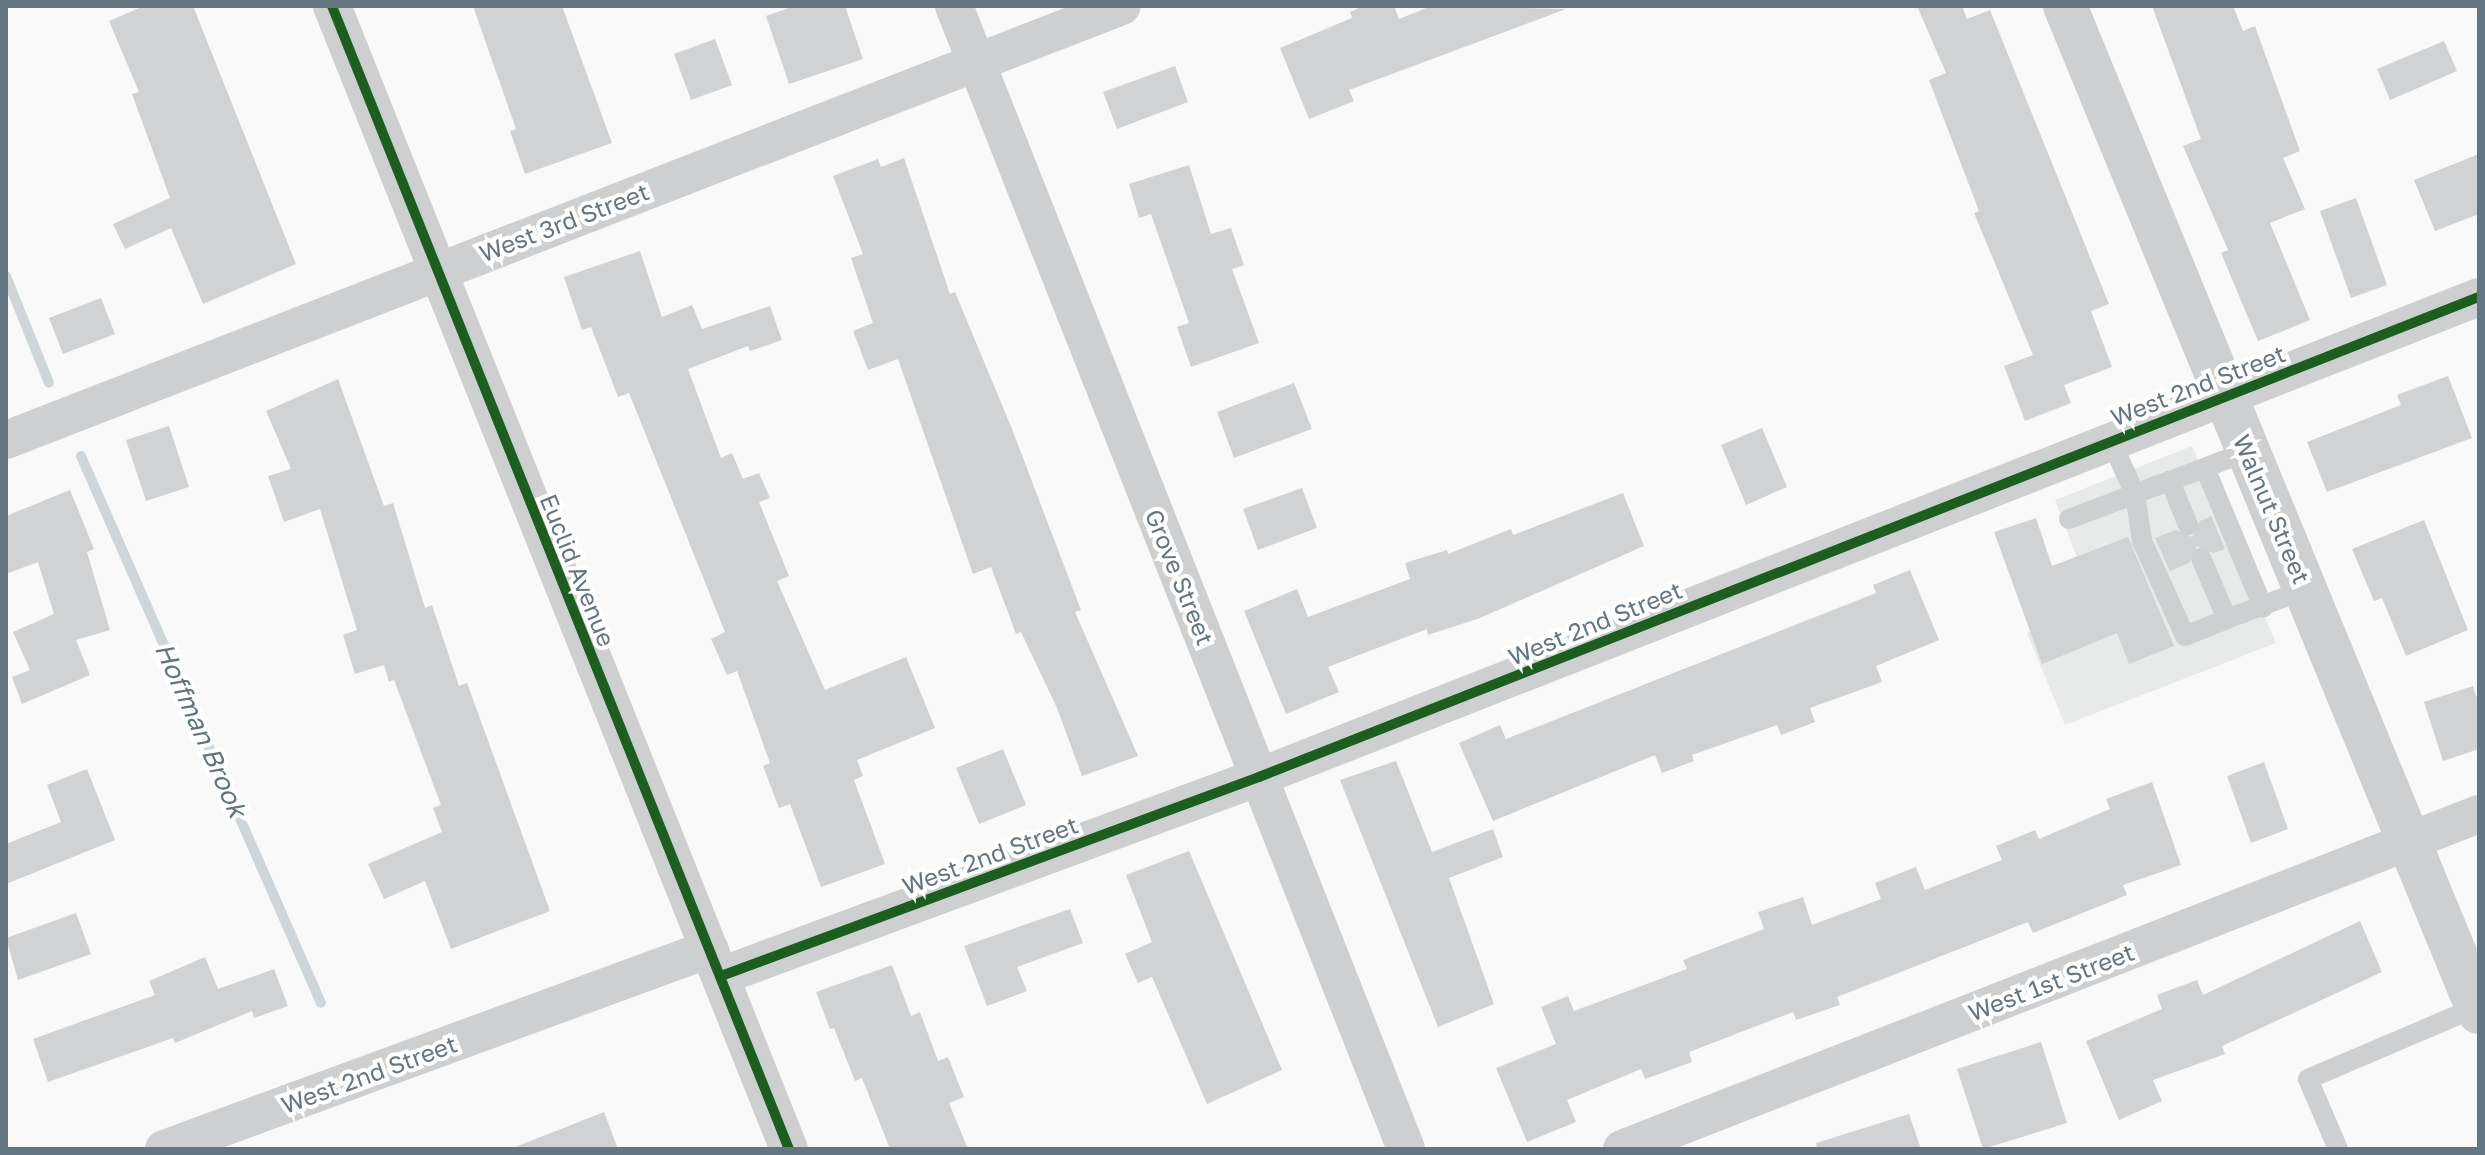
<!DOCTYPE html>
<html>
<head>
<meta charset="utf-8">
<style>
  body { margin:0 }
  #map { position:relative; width:2485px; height:1155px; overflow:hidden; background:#f9f9f9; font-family:"Golos Text",sans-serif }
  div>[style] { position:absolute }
  .built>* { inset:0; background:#e8e9e9 }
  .stream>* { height:10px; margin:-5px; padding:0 5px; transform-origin:5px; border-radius:5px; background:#ced6d9 }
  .building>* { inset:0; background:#d0d2d3 }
  .service>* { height:20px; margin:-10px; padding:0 10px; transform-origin:10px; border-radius:10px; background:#cecfd0 }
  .minor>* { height:38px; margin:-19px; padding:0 19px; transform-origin:19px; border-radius:19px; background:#cecfd0 }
  .tertiary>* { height:44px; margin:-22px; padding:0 22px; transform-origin:22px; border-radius:22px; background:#cecfd0 }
  .cycleway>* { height:10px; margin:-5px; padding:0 5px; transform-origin:5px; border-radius:5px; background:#1b5e20 }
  span { translate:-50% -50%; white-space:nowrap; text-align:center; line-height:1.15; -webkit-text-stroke:8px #fff; paint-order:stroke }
  .street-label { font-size:24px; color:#657683 }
  .water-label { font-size:26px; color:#60757c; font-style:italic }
  .frame { position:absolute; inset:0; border:8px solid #657683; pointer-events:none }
</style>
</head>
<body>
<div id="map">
  <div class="built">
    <i style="clip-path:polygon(2192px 446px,2276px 643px,2065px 725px,2027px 633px,2096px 607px,2055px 500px)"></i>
  </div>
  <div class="stream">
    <i style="left:6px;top:276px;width:115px;rotate:68.1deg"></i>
    <i style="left:81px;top:456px;width:597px;rotate:66.31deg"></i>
  </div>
  <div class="building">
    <i style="clip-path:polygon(144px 6px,193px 6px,296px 264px,203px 304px,171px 228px,125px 249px,113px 224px,170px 198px,132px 94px,139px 92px,109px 21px)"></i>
    <i style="clip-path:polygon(473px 6px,562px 6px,612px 143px,525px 174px,510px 131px,516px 129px)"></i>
    <i style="clip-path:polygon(795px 6px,845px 6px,863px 59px,789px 84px,766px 16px)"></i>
    <i style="clip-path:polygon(1364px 6px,1394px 6px,1399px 19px,1431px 6px,1566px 9px,1349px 90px,1354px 101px,1309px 119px,1280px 48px,1352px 18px,1350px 12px)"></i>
    <i style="clip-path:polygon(1917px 6px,1962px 6px,1967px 19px,1990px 10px,2109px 304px,2091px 311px,2112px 367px,2064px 385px,2071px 403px,2025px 421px,2004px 366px,2033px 355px,1974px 213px,1979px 211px,1929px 80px,1946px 73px)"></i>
    <i style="clip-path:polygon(2152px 6px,2233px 6px,2243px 31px,2255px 26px,2300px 151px,2283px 158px,2305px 209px,2270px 223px,2310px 320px,2258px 341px,2221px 253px,2228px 250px,2183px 146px,2201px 139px)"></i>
    <i style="clip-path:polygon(715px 39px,732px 85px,691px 100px,674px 54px)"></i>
    <i style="clip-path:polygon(2444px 41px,2457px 71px,2390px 100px,2377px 69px)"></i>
    <i style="clip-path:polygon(1175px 66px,1188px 102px,1117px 129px,1103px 92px)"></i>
    <i style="clip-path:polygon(2479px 154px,2479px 214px,2435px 231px,2414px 180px)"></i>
    <i style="clip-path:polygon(904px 158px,950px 294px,955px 292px,1012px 429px,1081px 610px,1075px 612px,1138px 756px,1082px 776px,1057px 708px,1021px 632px,1016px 634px,991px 567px,973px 574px,898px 359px,868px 370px,853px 331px,873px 323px,851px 258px,863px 254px,833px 176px,878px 159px,881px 167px)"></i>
    <i style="clip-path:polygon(1189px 165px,1211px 234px,1231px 228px,1244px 265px,1232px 269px,1259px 343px,1191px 367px,1177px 327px,1189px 323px,1151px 214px,1139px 218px,1129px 184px)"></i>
    <i style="clip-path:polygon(2356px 198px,2387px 285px,2351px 298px,2320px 211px)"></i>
    <i style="clip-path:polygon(640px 251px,662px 317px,692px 305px,702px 329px,770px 306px,782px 340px,750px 351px,748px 346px,688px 369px,721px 458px,732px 453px,743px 479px,759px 473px,770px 498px,759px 502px,789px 576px,777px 581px,825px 690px,906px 657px,935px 728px,857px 760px,863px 776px,854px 780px,885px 864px,821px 887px,790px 804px,779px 808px,763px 766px,770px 763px,737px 671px,727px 675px,711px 639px,725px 632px,629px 393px,618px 397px,591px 327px,582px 330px,564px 277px)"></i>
    <i style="clip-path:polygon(101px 298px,115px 334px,63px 354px,49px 318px)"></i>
    <i style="clip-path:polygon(2448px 376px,2472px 438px,2327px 492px,2307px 442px,2401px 405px,2397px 395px)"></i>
    <i style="clip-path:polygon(338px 379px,384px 506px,393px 503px,425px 608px,432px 605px,459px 686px,467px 683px,550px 911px,451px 949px,425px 881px,384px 899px,368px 864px,442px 832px,433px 808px,441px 805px,394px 680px,389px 682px,384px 665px,355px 674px,343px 635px,357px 630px,320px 509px,284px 522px,268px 476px,291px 469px,266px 411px)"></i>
    <i style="clip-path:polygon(1294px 383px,1312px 429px,1234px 458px,1217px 412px)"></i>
    <i style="clip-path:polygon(169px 426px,189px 487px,146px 501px,126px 440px)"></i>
    <i style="clip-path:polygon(1762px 428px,1787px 487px,1746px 505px,1721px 445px)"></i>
    <i style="clip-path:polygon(1302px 488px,1317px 528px,1258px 550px,1243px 509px)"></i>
    <i style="clip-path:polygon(70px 490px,94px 549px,87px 552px,110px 630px,76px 640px,90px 675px,22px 704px,12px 677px,30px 670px,13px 632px,54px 614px,38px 562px,6px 574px,6px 516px)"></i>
    <i style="clip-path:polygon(1623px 493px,1644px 546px,1480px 618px,1428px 635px,1427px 629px,1328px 667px,1339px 692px,1286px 714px,1244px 611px,1297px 589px,1308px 617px,1410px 579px,1405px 563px,1447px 550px,1448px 554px,1511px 529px,1513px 535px)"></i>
    <i style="clip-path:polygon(2211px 516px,2225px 549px,2213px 553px,2197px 546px,2189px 563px,2170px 571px,2155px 538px,2176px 530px,2192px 537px,2200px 521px)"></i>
    <i style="clip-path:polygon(2036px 518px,2052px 566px,2128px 537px,2174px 646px,2129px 664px,2117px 633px,2042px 664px,1994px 532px)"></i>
    <i style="clip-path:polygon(2424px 520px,2468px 630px,2406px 656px,2382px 598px,2374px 601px,2352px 549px)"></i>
    <i style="clip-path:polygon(1910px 570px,1939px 640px,1876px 666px,1882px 682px,1810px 708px,1815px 722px,1781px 735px,1777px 725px,1692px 755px,1694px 761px,1662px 773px,1655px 755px,1493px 821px,1459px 743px,1500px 725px,1506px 739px,1876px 593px,1873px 585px)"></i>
    <i style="clip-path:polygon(2473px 686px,2479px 704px,2479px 749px,2443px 761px,2424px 702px)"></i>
    <i style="clip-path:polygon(1003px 749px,1026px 805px,979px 824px,956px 768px)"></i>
    <i style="clip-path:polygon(1396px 761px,1432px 852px,1493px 829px,1503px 857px,1449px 878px,1494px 1004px,1438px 1027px,1340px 780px)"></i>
    <i style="clip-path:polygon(2264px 762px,2288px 829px,2251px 843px,2227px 776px)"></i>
    <i style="clip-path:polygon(87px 769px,115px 840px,6px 884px,6px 844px,61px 822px,47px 785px)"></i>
    <i style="clip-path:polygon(2152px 782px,2181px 865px,2123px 885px,2127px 895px,2033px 933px,2028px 922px,1837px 997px,1840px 1005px,1796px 1020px,1793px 1012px,1689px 1052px,1692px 1062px,1645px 1079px,1641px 1069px,1567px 1100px,1576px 1122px,1527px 1142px,1496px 1068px,1556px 1044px,1541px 1007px,1568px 996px,1574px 1011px,1687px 969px,1683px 960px,1764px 929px,1758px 912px,1803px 897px,1812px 925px,1881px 899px,1875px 883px,1916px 867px,1925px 890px,2002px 860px,1996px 846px,2035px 830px,2039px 839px,2110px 809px,2106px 799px)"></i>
    <i style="clip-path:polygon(1189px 851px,1282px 1070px,1207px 1104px,1152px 977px,1138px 983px,1125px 954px,1152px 942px,1126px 875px)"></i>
    <i style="clip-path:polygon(1070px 909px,1083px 943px,1017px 967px,1027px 991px,987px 1006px,964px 946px)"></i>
    <i style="clip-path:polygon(76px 913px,91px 954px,18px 980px,6px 938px)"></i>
    <i style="clip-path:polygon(2360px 921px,2382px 972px,2222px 1046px,2225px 1054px,2153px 1080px,2162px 1101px,2119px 1120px,2086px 1041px,2162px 1009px,2157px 995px,2197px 980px,2203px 995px)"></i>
    <i style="clip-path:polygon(205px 957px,218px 989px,274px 969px,288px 1006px,254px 1018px,252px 1011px,175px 1043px,173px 1038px,48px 1082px,33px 1039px,155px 995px,149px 981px)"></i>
    <i style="clip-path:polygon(892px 965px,911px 1016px,920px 1012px,938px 1061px,948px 1057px,964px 1097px,949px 1103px,968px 1149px,890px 1149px,862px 1078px,855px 1081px,834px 1028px,830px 1029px,816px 992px)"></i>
    <i style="clip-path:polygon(2041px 1042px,2067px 1123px,1983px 1149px,1957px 1069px)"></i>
    <i style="clip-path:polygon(604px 1112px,618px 1149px,515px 1149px,515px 1147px)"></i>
    <i style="clip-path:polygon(1909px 1114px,1921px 1149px,1817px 1149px,1816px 1143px)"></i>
  </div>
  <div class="service">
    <i style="left:2205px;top:468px;width:151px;rotate:67.4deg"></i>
    <i style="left:2170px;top:481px;width:81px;rotate:-20.9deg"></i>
    <i style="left:2069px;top:519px;width:71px;rotate:-20.7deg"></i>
    <i style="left:2135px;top:494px;width:58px;rotate:-114.4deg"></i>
    <i style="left:2188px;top:525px;width:48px;rotate:-112.2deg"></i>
    <i style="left:2170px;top:481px;width:37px;rotate:160deg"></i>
    <i style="left:2135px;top:494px;width:48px;rotate:81.5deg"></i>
    <i style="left:2142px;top:541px;width:104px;rotate:65.6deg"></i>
    <i style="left:2185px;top:636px;width:45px;rotate:-22deg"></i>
    <i style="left:2201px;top:558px;width:66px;rotate:66.9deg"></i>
    <i style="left:2227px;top:619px;width:85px;rotate:-20.8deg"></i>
    <i style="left:2338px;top:1149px;width:76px;rotate:-113.2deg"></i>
    <i style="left:2308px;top:1079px;width:184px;rotate:-23.1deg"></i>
  </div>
  <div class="minor">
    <i style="left:332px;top:6px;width:1231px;rotate:68.21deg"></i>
    <i style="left:954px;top:6px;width:1229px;rotate:68.42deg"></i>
    <i style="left:6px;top:440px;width:1197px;rotate:-21.25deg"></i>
    <i style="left:721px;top:976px;width:574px;rotate:-20.3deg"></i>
    <i style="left:1259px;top:777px;width:1311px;rotate:-21.48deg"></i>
    <i style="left:164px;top:1149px;width:581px;rotate:-20.15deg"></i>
    <i style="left:1622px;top:1149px;width:920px;rotate:-21.35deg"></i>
  </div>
  <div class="tertiary">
    <i style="left:2065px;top:6px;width:1088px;rotate:67.63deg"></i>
  </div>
  <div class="cycleway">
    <i style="left:332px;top:6px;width:1231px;rotate:68.21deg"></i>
    <i style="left:721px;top:976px;width:574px;rotate:-20.3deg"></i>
    <i style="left:1259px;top:777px;width:1311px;rotate:-21.48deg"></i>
  </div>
  <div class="street-label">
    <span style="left:564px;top:222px;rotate:-21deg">West 3rd Street</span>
    <span style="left:2198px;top:385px;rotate:-21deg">West 2nd Street</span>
    <span style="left:2272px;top:509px;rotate:67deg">Walnut Street</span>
    <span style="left:578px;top:570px;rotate:68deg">Euclid Avenue</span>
    <span style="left:1180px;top:577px;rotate:68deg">Grove Street</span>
    <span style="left:1595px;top:623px;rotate:-22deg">West 2nd Street</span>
    <span style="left:990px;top:855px;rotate:-20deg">West 2nd Street</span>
    <span style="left:2051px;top:982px;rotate:-21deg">West 1st Street</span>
    <span style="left:369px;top:1074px;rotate:-20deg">West 2nd Street</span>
  </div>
  <div class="water-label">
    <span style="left:201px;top:730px;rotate:66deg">Hoffman Brook</span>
  </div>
  <div class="frame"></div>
</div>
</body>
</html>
